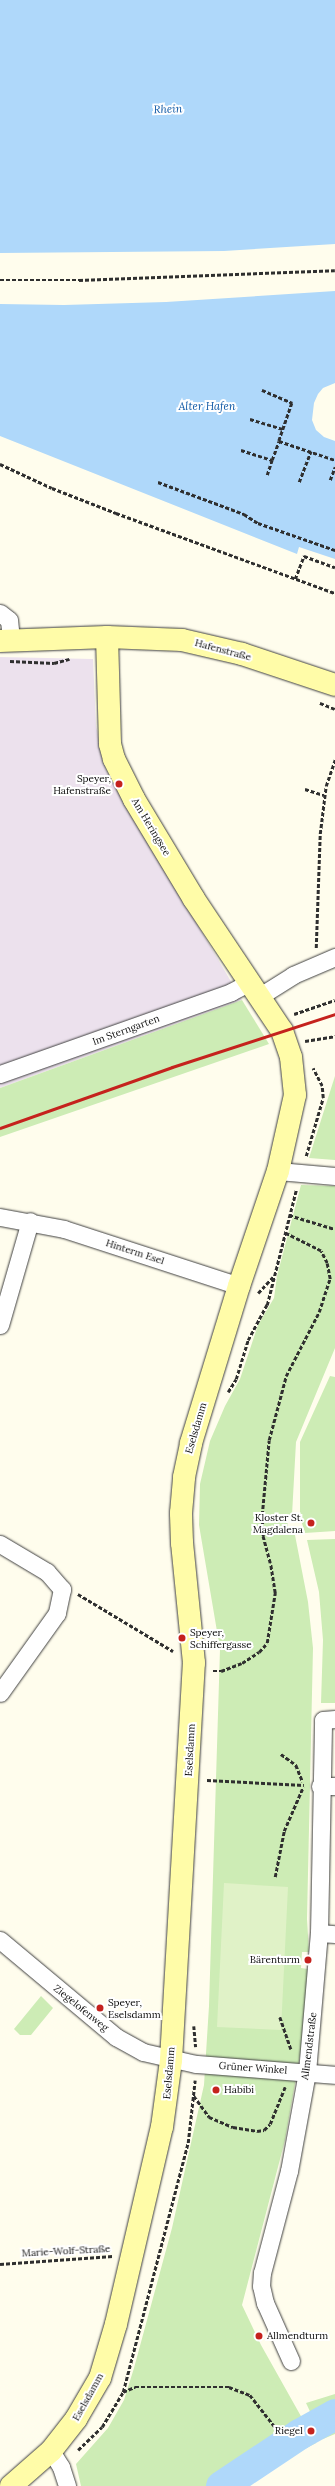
<!DOCTYPE html>
<html>
<head>
<meta charset="utf-8">
<style>
  body { margin:0 }
  #map { position:relative; width:335px; height:2486px; overflow:hidden; background:#fffded; font-family:Lora,serif }
  div>[style] { position:absolute }
  .industrial>* { inset:0; background:#ece1ed }
  .green>* { inset:0; background:#cdecb5 }
  .pitch>* { inset:0; background:#e0f2c7 }
  .water>* { inset:0; background:#afd8fa }
  .river>* { height:31px; margin:-15.5px; padding:0 15.5px; transform-origin:15.5px; border-radius:15.5px; background:#afd8fa }
  .path>* { height:2.5px; margin-top:-1.25px; transform-origin:0; background:repeating-linear-gradient(90deg,#2f2f2f 0 4px,transparent 0 6px) }
  .roads { filter:drop-shadow(0 0 1px #404040) drop-shadow(0 0 1px #404040) }
  .street>* { height:17px; margin:-8.5px; padding:0 8.5px; transform-origin:8.5px; border-radius:8.5px; background:#fff }
  .secondary>* { height:22px; margin:-11px; padding:0 11px; transform-origin:11px; border-radius:11px; background:#fffca8 }
  .rail>* { height:3px; margin:-1.5px; padding:0 1.5px; transform-origin:1.5px; border-radius:1.5px; background:#c5221d }
  .dots>* { width:11px; height:11px; translate:-50% -50%; box-sizing:border-box; border:2px solid #fff; border-radius:50% }
  span { translate:-50% -50%; white-space:nowrap; text-align:center; line-height:1.15; -webkit-text-stroke:4px #fff; paint-order:stroke }
  .street-label { font-size:10px; color:#0d0d0d }
  .poi-label { font-size:10px; color:#0d0d0d }
  .right { translate:-100% -50%; text-align:right }
  .left { translate:0 -50%; text-align:left }
  .water-label { font-size:11px; color:#0f59a6; font-style:italic }
</style>
</head>
<body>
<div id="map">
  <div class="industrial">
    <i style="clip-path:polygon(0 657px,93px 659px,96px 726px,106px 770px,242px 1000px,0 1088px)"></i>
  </div>
  <div class="green">
    <i style="clip-path:polygon(242px 1000px,269px 1044px,0 1137px,0 1088px)"></i>
    <i style="clip-path:polygon(335px 1076px,335px 1160px,309px 1158px)"></i>
    <i style="clip-path:polygon(301px 1185px,335px 1186px,335px 1348px,296px 1442px,292px 1515px,287px 1516px,288px 1530px,294px 1530px,308px 1602px,313px 1648px,307px 1919px,309px 1952px,302px 1952px,301px 1968px,308px 1969px,303px 2038px,285px 2140px,242px 2305px,261px 2345px,316px 2443px,233px 2486px,81px 2486px,76px 2464px,108px 2428px,124px 2400px,134px 2368px,172px 2228px,204px 2085px,209px 2006px,220px 1649px,199px 1525px,200px 1484px,210px 1441px,225px 1406px,240px 1379px,258px 1325px,274px 1298px,277px 1276px)"></i>
    <i style="clip-path:polygon(330px 1376px,335px 1377px,335px 1531px,305px 1533px,300px 1517px,300px 1442px)"></i>
    <i style="clip-path:polygon(335px 1539px,335px 1703px,321px 1703px,323px 1640px,319px 1592px,307px 1540px)"></i>
    <i style="clip-path:polygon(41px 1996px,53px 2008px,31px 2035px,20px 2035px,14px 2029px)"></i>
    <i style="clip-path:polygon(335px 2394px,335px 2434px,323px 2439px,306px 2403px)"></i>
  </div>
  <div class="pitch">
    <i style="clip-path:polygon(224px 1883px,288px 1887px,281px 2030px,217px 2027px)"></i>
  </div>
  <div class="water">
    <i style="clip-path:polygon(0 0,335px 0,335px 244px,224px 251px,0 253px)"></i>
    <i style="clip-path:polygon(335px 291px,335px 383px,323px 388px,318px 394px,314px 403px,312px 420px,316px 430px,324px 437px,335px 441px,335px 559px,299px 547px,297px 554px,0 436px,0 304px,64px 305px,166px 302px)"></i>
  </div>
  <div class="river">
    <i style="left:221px;top:2486px;width:94px;rotate:-33.7deg"></i>
    <i style="left:299px;top:2434px;width:41px;rotate:-29.1deg"></i>
  </div>
  <div class="path">
    <i style="left:0;top:280px;width:79px"></i>
    <i style="left:79px;top:280px;width:256px;rotate:-2.2deg"></i>
    <i style="left:262px;top:390px;width:33px;rotate:23deg"></i>
    <i style="left:292px;top:403px;width:40px;rotate:108.9deg"></i>
    <i style="left:279px;top:441px;width:59px;rotate:18.7deg"></i>
    <i style="left:250px;top:419px;width:34px;rotate:17deg"></i>
    <i style="left:241px;top:450px;width:33px;rotate:18deg"></i>
    <i style="left:272px;top:460px;width:20px;rotate:-70deg"></i>
    <i style="left:0;top:464px;width:57px;rotate:24.8deg"></i>
    <i style="left:52px;top:488px;width:69px;rotate:21.3deg"></i>
    <i style="left:116px;top:513px;width:233px;rotate:20.1deg"></i>
    <i style="left:267px;top:475px;width:16px;rotate:-72deg"></i>
    <i style="left:330px;top:480px;width:14px;rotate:-69deg"></i>
    <i style="left:158px;top:482px;width:92px;rotate:20.4deg"></i>
    <i style="left:244px;top:514px;width:17px;rotate:33deg"></i>
    <i style="left:258px;top:523px;width:82px;rotate:19.3deg"></i>
    <i style="left:299px;top:482px;width:33px;rotate:-69deg"></i>
    <i style="left:295px;top:579px;width:25px;rotate:-69deg"></i>
    <i style="left:304px;top:556px;width:33px;rotate:20deg"></i>
    <i style="left:10px;top:661px;width:44px;rotate:2.6deg"></i>
    <i style="left:54px;top:663px;width:16px;rotate:-15deg"></i>
    <i style="left:320px;top:703px;width:16px;rotate:22deg"></i>
    <i style="left:305px;top:789px;width:20px;rotate:18deg"></i>
    <i style="left:316px;top:948px;width:114px;rotate:-88deg"></i>
    <i style="left:320px;top:834px;width:48px;rotate:-82.9deg"></i>
    <i style="left:326px;top:786px;width:28px;rotate:-71deg"></i>
    <i style="left:294px;top:1014px;width:43px;rotate:-18.9deg"></i>
    <i style="left:305px;top:1041px;width:30px;rotate:-9deg"></i>
    <i style="left:306px;top:1156px;width:60px;rotate:-73.7deg"></i>
    <i style="left:323px;top:1098px;width:12px;rotate:-95deg"></i>
    <i style="left:322px;top:1086px;width:20px;rotate:-117deg"></i>
    <i style="left:289px;top:1215px;width:48px;rotate:16.9deg"></i>
    <i style="left:258px;top:1293px;width:23px;rotate:-47deg"></i>
    <i style="left:228px;top:1392px;width:15px;rotate:-58deg"></i>
    <i style="left:236px;top:1379px;width:41px;rotate:-72.9deg"></i>
    <i style="left:248px;top:1340px;width:40px;rotate:-62deg"></i>
    <i style="left:267px;top:1305px;width:119px;rotate:-75.8deg"></i>
    <i style="left:78px;top:1594px;width:111px;rotate:31deg"></i>
    <i style="left:213px;top:1671px;width:8px"></i>
    <i style="left:221px;top:1671px;width:22px;rotate:-21deg"></i>
    <i style="left:242px;top:1663px;width:20px;rotate:-33deg"></i>
    <i style="left:259px;top:1652px;width:12px;rotate:-48deg"></i>
    <i style="left:267px;top:1643px;width:51px;rotate:-80.9deg"></i>
    <i style="left:275px;top:1593px;width:30px;rotate:-99deg"></i>
    <i style="left:270px;top:1563px;width:28px;rotate:-105deg"></i>
    <i style="left:263px;top:1536px;width:21px;rotate:-93deg"></i>
    <i style="left:262px;top:1515px;width:75px;rotate:-84.7deg"></i>
    <i style="left:269px;top:1440px;width:66px;rotate:-75.1deg"></i>
    <i style="left:286px;top:1376px;width:72px;rotate:-62.7deg"></i>
    <i style="left:319px;top:1312px;width:35px;rotate:-72deg"></i>
    <i style="left:330px;top:1279px;width:16px;rotate:-101deg"></i>
    <i style="left:327px;top:1263px;width:13px;rotate:-117deg"></i>
    <i style="left:321px;top:1251px;width:40px;rotate:-153.4deg"></i>
    <i style="left:281px;top:1754px;width:19px;rotate:36deg"></i>
    <i style="left:296px;top:1765px;width:18px;rotate:68deg"></i>
    <i style="left:207px;top:1780px;width:97px;rotate:3deg"></i>
    <i style="left:275px;top:1877px;width:47px;rotate:-78.9deg"></i>
    <i style="left:284px;top:1831px;width:48px;rotate:-66.6deg"></i>
    <i style="left:280px;top:2017px;width:34px;rotate:71deg"></i>
    <i style="left:194px;top:2026px;width:21px;rotate:85deg"></i>
    <i style="left:194px;top:2096px;width:26px;rotate:54deg"></i>
    <i style="left:209px;top:2117px;width:26px;rotate:23deg"></i>
    <i style="left:233px;top:2127px;width:24px;rotate:9deg"></i>
    <i style="left:257px;top:2131px;width:7px;rotate:-8deg"></i>
    <i style="left:264px;top:2130px;width:8px;rotate:-45deg"></i>
    <i style="left:270px;top:2124px;width:40px;rotate:-68deg"></i>
    <i style="left:0;top:2264px;width:113px;rotate:-4deg"></i>
    <i style="left:123px;top:2392px;width:13px;rotate:-23deg"></i>
    <i style="left:135px;top:2387px;width:94px"></i>
    <i style="left:229px;top:2387px;width:22px;rotate:21deg"></i>
    <i style="left:250px;top:2395px;width:47px;rotate:51.9deg"></i>
    <i style="left:78px;top:2450px;width:33px;rotate:-44deg"></i>
    <i style="left:102px;top:2427px;width:41px;rotate:-59deg"></i>
    <i style="left:123px;top:2392px;width:257px;rotate:-75.4deg"></i>
    <i style="left:188px;top:2143px;width:63px;rotate:-83.7deg"></i>
  </div>
  <div class="roads">
    <div class="street">
      <i style="left:0;top:613px;width:11px;rotate:38deg"></i>
      <i style="left:9px;top:620px;width:20px;rotate:84deg"></i>
      <i style="left:260px;top:996px;width:39px;rotate:-32deg"></i>
      <i style="left:293px;top:975px;width:46px;rotate:-23.2deg"></i>
      <i style="left:0;top:1074px;width:245px;rotate:-19.5deg"></i>
      <i style="left:231px;top:992px;width:21px;rotate:-28deg"></i>
      <i style="left:278px;top:1171px;width:57px;rotate:5deg"></i>
      <i style="left:0;top:1217px;width:65px;rotate:10.6deg"></i>
      <i style="left:64px;top:1229px;width:184px;rotate:18deg"></i>
      <i style="left:0;top:1325px;width:108px;rotate:-73.9deg"></i>
      <i style="left:0;top:1544px;width:55px;rotate:30.8deg"></i>
      <i style="left:47px;top:1572px;width:23px;rotate:49deg"></i>
      <i style="left:62px;top:1589px;width:25px;rotate:102deg"></i>
      <i style="left:57px;top:1613px;width:98px;rotate:125.5deg"></i>
      <i style="left:320px;top:1786px;width:15px"></i>
      <i style="left:319px;top:1933px;width:16px;rotate:4deg"></i>
      <i style="left:0;top:1940px;width:151px;rotate:39.9deg"></i>
      <i style="left:116px;top:2037px;width:31px;rotate:29deg"></i>
      <i style="left:143px;top:2052px;width:54px;rotate:12.8deg"></i>
      <i style="left:196px;top:2064px;width:139px;rotate:4.5deg"></i>
      <i style="left:291px;top:2361px;width:64px;rotate:-114.1deg"></i>
      <i style="left:265px;top:2303px;width:17px;rotate:-103deg"></i>
      <i style="left:261px;top:2286px;width:13px;rotate:-86deg"></i>
      <i style="left:262px;top:2273px;width:106px;rotate:-75.2deg"></i>
      <i style="left:289px;top:2171px;width:101px;rotate:-79.7deg"></i>
      <i style="left:307px;top:2072px;width:140px;rotate:-85.1deg"></i>
      <i style="left:319px;top:1933px;width:213px;rotate:-88.9deg"></i>
      <i style="left:323px;top:1720px;width:12px;rotate:-5deg"></i>
      <i style="left:51px;top:2451px;width:19px;rotate:58deg"></i>
      <i style="left:61px;top:2467px;width:20px;rotate:72deg"></i>
    </div>
    <div class="secondary">
      <i style="left:0;top:641px;width:107px;rotate:-2.1deg"></i>
      <i style="left:107px;top:637px;width:75px;rotate:2.3deg"></i>
      <i style="left:182px;top:640px;width:62px;rotate:13.1deg"></i>
      <i style="left:242px;top:654px;width:98px;rotate:18.4deg"></i>
      <i style="left:11px;top:2486px;width:53px;rotate:-41.2deg"></i>
      <i style="left:51px;top:2451px;width:41px;rotate:-52deg"></i>
      <i style="left:76px;top:2419px;width:48px;rotate:-59.7deg"></i>
      <i style="left:100px;top:2378px;width:56px;rotate:-73.5deg"></i>
      <i style="left:116px;top:2324px;width:202px;rotate:-76.9deg"></i>
      <i style="left:162px;top:2127px;width:68px;rotate:-82.3deg"></i>
      <i style="left:171px;top:2060px;width:398px;rotate:-86.7deg"></i>
      <i style="left:194px;top:1663px;width:121px;rotate:-95.7deg"></i>
      <i style="left:182px;top:1543px;width:30px;rotate:-92deg"></i>
      <i style="left:181px;top:1513px;width:36px;rotate:-85deg"></i>
      <i style="left:184px;top:1477px;width:35px;rotate:-78deg"></i>
      <i style="left:191px;top:1443px;width:164px;rotate:-73deg"></i>
      <i style="left:239px;top:1286px;width:121px;rotate:-71.3deg"></i>
      <i style="left:278px;top:1171px;width:78px;rotate:-77.4deg"></i>
      <i style="left:295px;top:1095px;width:38px;rotate:-96deg"></i>
      <i style="left:291px;top:1057px;width:28px;rotate:-109deg"></i>
      <i style="left:282px;top:1031px;width:159px;rotate:-123.7deg"></i>
      <i style="left:194px;top:899px;width:117px;rotate:-121deg"></i>
      <i style="left:134px;top:799px;width:45px;rotate:-116.6deg"></i>
      <i style="left:114px;top:759px;width:16px;rotate:-105deg"></i>
      <i style="left:110px;top:744px;width:107px;rotate:-91.6deg"></i>
    </div>
  </div>
  <div class="rail">
    <i style="left:0;top:1128px;width:182px;rotate:-19.5deg"></i>
    <i style="left:172px;top:1067px;width:171px;rotate:-18deg"></i>
  </div>
  <div class="dots">
    <i style="left:119px;top:784px;background:#c5221d"></i>
    <i style="left:311px;top:1523px;background:#c5221d"></i>
    <i style="left:182px;top:1638px;background:#c5221d"></i>
    <i style="left:308px;top:1960px;background:#c5221d"></i>
    <i style="left:100px;top:2008px;background:#c5221d"></i>
    <i style="left:216px;top:2090px;background:#c5221d"></i>
    <i style="left:259px;top:2336px;background:#c5221d"></i>
    <i style="left:311px;top:2431px;background:#c5221d"></i>
  </div>
  <div class="street-label">
    <span style="left:223px;top:650px;rotate:15deg">Hafenstraße</span>
    <span style="left:151px;top:827px;rotate:59deg">Am Heringsee</span>
    <span style="left:126px;top:1030px;rotate:-20deg">Im Sterngarten</span>
    <span style="left:135px;top:1252px;rotate:18deg">Hinterm Esel</span>
    <span style="left:196px;top:1428px;rotate:-74deg">Eselsdamm</span>
    <span style="left:190px;top:1750px;rotate:-87deg">Eselsdamm</span>
    <span style="left:81px;top:2008px;rotate:39deg">Ziegelofenweg</span>
    <span style="left:309px;top:2046px;rotate:-83deg">Allmendstraße</span>
    <span style="left:253px;top:2068px;rotate:4deg">Grüner Winkel</span>
    <span style="left:169px;top:2073px;rotate:-85deg">Eselsdamm</span>
    <span style="left:66px;top:2251px;rotate:-3deg">Marie-Wolf-Straße</span>
    <span style="left:88px;top:2397px;rotate:-61deg">Eselsdamm</span>
  </div>
  <div class="poi-label">
    <span class="right" style="left:111px;top:784px">Speyer,<br>Hafenstraße</span>
    <span class="right" style="left:303px;top:1523px">Kloster St.<br>Magdalena</span>
    <span class="left" style="left:190px;top:1638px">Speyer,<br>Schiffergasse</span>
    <span class="right" style="left:300px;top:1960px">Bärenturm</span>
    <span class="left" style="left:108px;top:2008px">Speyer,<br>Eselsdamm</span>
    <span class="left" style="left:224px;top:2090px">Habibi</span>
    <span class="left" style="left:267px;top:2336px">Allmendturm</span>
    <span class="right" style="left:303px;top:2431px">Riegel</span>
  </div>
  <div class="water-label">
    <span style="left:168px;top:109px;rotate:-2deg">Rhein</span>
    <span style="left:207px;top:406px">Alter Hafen</span>
  </div>
</div>
</body>
</html>
